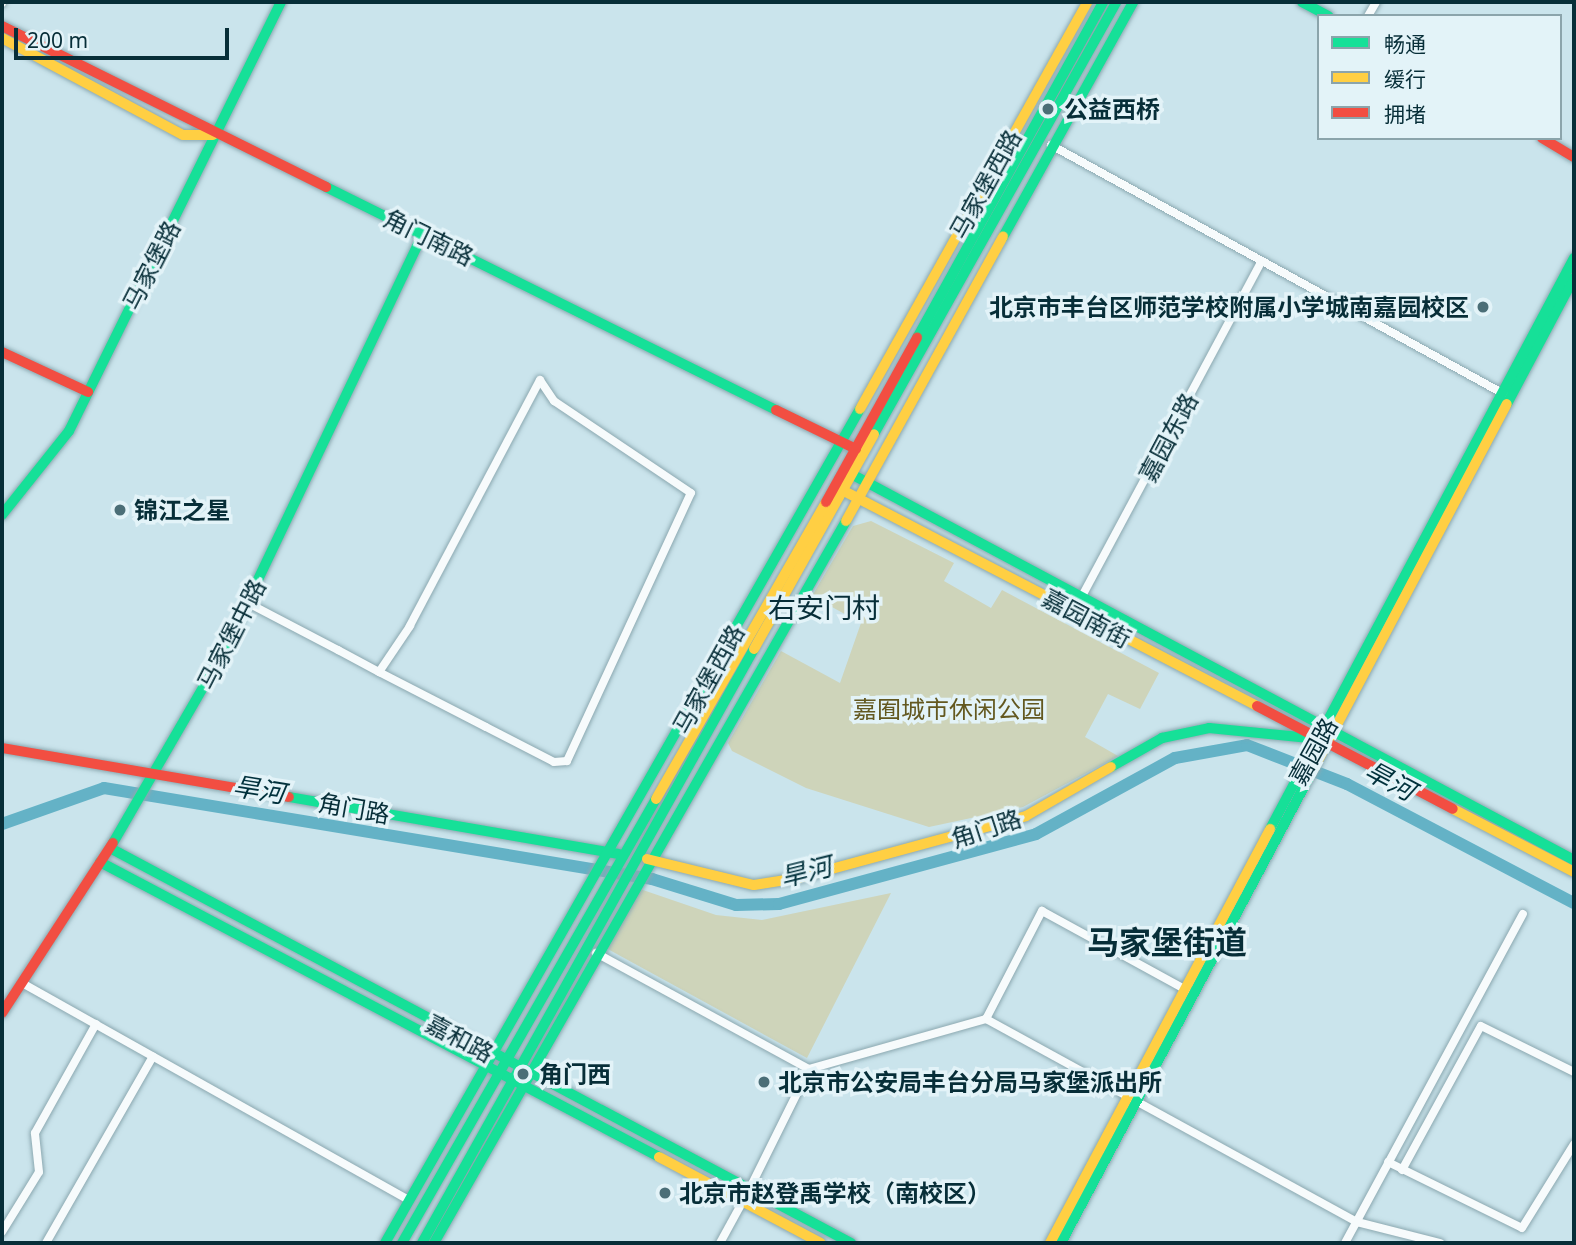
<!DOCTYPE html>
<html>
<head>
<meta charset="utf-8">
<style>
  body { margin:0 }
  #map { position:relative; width:1576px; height:1245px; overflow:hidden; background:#cae4ec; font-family:"Noto Sans","Noto Sans SC",sans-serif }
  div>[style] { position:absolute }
  .green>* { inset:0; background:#ced4ba }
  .river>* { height:12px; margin:-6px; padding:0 6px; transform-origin:6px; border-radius:6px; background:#64b2c6 }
  .roads { filter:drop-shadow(0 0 2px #8ba8b0) drop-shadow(0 0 2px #8ba8b0) }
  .street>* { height:8px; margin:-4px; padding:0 4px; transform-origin:4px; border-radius:4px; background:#f7fbfc }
  .fast>* { height:10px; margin:-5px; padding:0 5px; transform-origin:5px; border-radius:5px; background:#16e098 }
  .slow>* { height:10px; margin:-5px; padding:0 5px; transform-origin:5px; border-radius:5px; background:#ffcf43 }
  .jam>* { height:10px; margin:-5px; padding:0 5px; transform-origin:5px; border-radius:5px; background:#f24e42 }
  .dots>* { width:19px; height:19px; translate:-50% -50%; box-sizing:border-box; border:4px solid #e3f3f8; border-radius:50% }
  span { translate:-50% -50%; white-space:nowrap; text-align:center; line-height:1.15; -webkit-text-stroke:7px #e3f3f8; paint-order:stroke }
  .poi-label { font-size:24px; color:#072e38; font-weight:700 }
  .left { translate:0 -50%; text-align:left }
  .right { translate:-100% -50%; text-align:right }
  .street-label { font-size:24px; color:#072e38 }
  .park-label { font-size:24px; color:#635820 }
  .water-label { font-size:26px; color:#01313c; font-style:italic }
  .quarter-label { font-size:28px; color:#072e38 }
  .district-label { font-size:32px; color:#072e38; font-weight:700 }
  .frame { position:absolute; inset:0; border:4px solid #072e38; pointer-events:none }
  .legend { position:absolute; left:1317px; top:14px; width:245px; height:126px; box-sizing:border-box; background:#e3f3f8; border:2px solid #8ba4ab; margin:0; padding:9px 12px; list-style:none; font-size:21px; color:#072e38 }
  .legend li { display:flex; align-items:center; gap:14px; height:35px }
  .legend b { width:35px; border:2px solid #8ba4ab }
  .scale { position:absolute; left:14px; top:28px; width:215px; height:32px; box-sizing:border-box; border:4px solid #072e38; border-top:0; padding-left:9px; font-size:21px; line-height:24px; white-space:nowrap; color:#072e38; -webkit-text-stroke:5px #e3f3f8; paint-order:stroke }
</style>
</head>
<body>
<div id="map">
  <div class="green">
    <i style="clip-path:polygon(871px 521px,954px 563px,944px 581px,991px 608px,1002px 590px,1159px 673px,1140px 709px,1108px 694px,1085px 737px,1118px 756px,1023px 807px,929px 827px,806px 788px,732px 751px,728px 743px,781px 651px,840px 683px,861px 623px,812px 596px,853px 526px)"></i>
    <i style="clip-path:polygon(640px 889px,716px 915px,762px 920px,891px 893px,807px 1058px,604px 947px)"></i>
  </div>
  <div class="river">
    <i style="left:2px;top:824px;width:108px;rotate:-19.4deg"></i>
    <i style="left:104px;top:788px;width:556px;rotate:9.43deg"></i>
    <i style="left:652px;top:879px;width:88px;rotate:17.2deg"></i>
    <i style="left:736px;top:905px;width:43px;rotate:-1.3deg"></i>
    <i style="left:779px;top:904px;width:266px;rotate:-15.2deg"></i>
    <i style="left:1036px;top:834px;width:158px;rotate:-28.7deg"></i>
    <i style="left:1175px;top:758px;width:73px;rotate:-10.2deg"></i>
    <i style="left:1247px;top:745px;width:107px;rotate:21.3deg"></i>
    <i style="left:1347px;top:784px;width:256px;rotate:27.7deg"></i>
  </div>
  <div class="roads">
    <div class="street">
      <i style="left:2px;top:3px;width:1px;rotate:-90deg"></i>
      <i style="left:1368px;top:16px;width:16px;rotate:-60deg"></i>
      <i style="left:1051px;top:145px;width:517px;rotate:28.8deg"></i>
      <i style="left:248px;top:603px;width:102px;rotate:27.6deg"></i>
      <i style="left:338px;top:650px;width:47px;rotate:28.2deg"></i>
      <i style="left:379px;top:672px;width:120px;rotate:27.2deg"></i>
      <i style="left:486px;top:727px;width:76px;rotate:27.2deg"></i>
      <i style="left:554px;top:762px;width:13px;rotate:-4deg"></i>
      <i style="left:567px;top:761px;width:295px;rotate:-65.2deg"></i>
      <i style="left:691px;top:493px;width:165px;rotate:-146.1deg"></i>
      <i style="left:554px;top:401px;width:25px;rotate:-124deg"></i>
      <i style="left:540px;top:380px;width:278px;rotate:117.9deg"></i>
      <i style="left:410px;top:626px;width:55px;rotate:124deg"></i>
      <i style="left:1074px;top:611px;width:397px;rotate:-61.8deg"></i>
      <i style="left:596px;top:953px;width:243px;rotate:28.6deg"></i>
      <i style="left:809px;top:1069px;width:184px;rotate:-15.8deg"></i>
      <i style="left:986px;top:1019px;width:423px;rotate:28.7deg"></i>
      <i style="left:1357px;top:1222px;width:86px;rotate:14.2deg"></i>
      <i style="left:22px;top:983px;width:444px;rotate:29.3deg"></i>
      <i style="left:986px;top:1019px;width:122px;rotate:-62.6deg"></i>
      <i style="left:1042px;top:911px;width:164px;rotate:28.7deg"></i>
      <i style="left:1388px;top:1162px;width:149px;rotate:26.2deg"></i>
      <i style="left:1522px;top:1228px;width:99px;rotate:-58.2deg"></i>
      <i style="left:1402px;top:1170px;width:164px;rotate:-61.3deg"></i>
      <i style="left:1481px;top:1026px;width:104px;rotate:26.3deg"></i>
      <i style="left:750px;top:1188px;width:133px;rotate:-63.6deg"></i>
      <i style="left:2px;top:1232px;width:70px;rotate:-58.3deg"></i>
      <i style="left:39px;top:1172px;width:39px;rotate:-96deg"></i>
      <i style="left:35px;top:1133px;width:125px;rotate:-60.8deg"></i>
      <i style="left:46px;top:1243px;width:215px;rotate:-60.2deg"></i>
      <i style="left:720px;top:1243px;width:48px;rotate:-61.3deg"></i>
      <i style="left:1345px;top:1243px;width:374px;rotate:-61.6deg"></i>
    </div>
    <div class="fast">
      <i style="left:1302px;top:2px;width:30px;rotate:28deg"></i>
      <i style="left:326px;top:187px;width:502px;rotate:26.36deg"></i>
      <i style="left:1003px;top:237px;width:269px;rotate:-61deg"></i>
      <i style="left:917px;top:338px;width:384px;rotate:-61deg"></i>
      <i style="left:1507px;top:404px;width:143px;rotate:-62deg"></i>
      <i style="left:874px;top:434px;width:495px;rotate:-60.7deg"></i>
      <i style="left:855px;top:476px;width:815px;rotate:28.11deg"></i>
      <i style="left:2px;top:515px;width:107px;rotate:-51.4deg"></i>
      <i style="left:69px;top:431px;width:479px;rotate:-63.7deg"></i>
      <i style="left:1111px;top:767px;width:59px;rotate:-29.6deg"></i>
      <i style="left:1162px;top:738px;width:48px;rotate:-12deg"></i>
      <i style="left:1209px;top:728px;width:111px;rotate:5.7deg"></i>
      <i style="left:289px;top:797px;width:334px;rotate:9.8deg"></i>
      <i style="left:1270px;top:829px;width:647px;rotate:-61.97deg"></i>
      <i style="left:113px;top:843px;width:220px;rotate:-59.9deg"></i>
      <i style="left:223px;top:653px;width:464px;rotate:-64.5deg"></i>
      <i style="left:110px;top:848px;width:840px;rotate:28.06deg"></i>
      <i style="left:100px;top:862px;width:632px;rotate:27.82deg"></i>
      <i style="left:385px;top:1243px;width:960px;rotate:-60.34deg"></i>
      <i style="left:402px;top:1243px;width:512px;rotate:-60.23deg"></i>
      <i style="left:422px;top:1243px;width:680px;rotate:-60.8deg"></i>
      <i style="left:434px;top:1243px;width:831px;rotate:-60.29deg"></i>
      <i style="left:1061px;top:1243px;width:536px;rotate:-61.95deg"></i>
    </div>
    <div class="slow">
      <i style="left:2px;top:38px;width:205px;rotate:28.2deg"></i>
      <i style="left:183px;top:135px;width:30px"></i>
      <i style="left:860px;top:409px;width:466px;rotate:-60.8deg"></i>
      <i style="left:846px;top:492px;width:463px;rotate:27.5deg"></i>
      <i style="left:846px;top:521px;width:325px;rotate:-61.1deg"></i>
      <i style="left:754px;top:649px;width:246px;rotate:-60.8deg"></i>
      <i style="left:1313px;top:770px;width:414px;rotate:-62.1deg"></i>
      <i style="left:656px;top:799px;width:342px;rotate:-60.2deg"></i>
      <i style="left:1453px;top:809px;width:136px;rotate:27.5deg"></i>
      <i style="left:647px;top:859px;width:110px;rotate:13.7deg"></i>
      <i style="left:754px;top:885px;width:45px;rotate:-9deg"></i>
      <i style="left:798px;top:878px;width:236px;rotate:-15.2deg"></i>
      <i style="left:1026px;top:816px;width:98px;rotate:-30deg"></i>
      <i style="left:659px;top:1157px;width:183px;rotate:28deg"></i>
      <i style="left:1050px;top:1243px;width:469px;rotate:-62deg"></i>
    </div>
    <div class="jam">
      <i style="left:2px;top:26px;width:362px;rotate:26.4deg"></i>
      <i style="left:1542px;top:138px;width:37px;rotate:31deg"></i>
      <i style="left:2px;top:352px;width:95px;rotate:24.9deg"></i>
      <i style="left:776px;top:410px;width:89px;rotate:26deg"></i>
      <i style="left:826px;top:502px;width:188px;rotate:-61deg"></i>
      <i style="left:1257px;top:706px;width:221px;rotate:27.7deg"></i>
      <i style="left:2px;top:748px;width:291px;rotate:9.7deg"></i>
      <i style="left:2px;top:1013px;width:203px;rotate:-56.9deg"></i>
    </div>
  </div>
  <div class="dots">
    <i style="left:1048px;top:109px;background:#4b6e77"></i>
    <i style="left:1483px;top:307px;background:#4b6e77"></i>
    <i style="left:120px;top:510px;background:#4b6e77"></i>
    <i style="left:523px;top:1074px;background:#4b6e77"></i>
    <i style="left:764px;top:1082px;background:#4b6e77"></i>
    <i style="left:665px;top:1193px;background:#4b6e77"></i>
  </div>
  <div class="poi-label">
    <span class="left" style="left:1064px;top:109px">公益西桥</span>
    <span class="right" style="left:1469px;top:307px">北京市丰台区师范学校附属小学城南嘉园校区</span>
    <span class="left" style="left:134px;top:510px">锦江之星</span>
    <span class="left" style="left:539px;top:1074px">角门西</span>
    <span class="left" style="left:778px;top:1082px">北京市公安局丰台分局马家堡派出所</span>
    <span class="left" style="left:679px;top:1193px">北京市赵登禹学校（南校区）</span>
  </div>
  <div class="street-label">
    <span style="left:985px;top:184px;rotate:-61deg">马家堡西路</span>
    <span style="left:429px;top:237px;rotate:26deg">角门南路</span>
    <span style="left:151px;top:265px;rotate:-63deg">马家堡路</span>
    <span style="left:1168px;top:437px;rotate:-62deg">嘉园东路</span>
    <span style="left:1087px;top:618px;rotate:28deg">嘉园南街</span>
    <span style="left:231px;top:634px;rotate:-63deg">马家堡中路</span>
    <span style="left:708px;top:679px;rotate:-61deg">马家堡西路</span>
    <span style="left:1313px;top:751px;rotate:-61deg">嘉园路</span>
    <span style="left:354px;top:808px;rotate:10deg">角门路</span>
    <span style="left:986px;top:828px;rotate:-18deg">角门路</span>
    <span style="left:460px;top:1038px;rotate:28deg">嘉和路</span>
  </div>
  <div class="park-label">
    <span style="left:949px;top:709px">嘉囿城市休闲公园</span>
  </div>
  <div class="water-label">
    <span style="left:1390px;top:781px;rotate:28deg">旱河</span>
    <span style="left:259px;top:790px;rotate:9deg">旱河</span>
    <span style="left:806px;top:872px;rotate:-14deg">旱河</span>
  </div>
  <div class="quarter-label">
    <span style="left:824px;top:607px">右安门村</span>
  </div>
  <div class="district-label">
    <span style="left:1167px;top:942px">马家堡街道</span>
  </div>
  <div class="frame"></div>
  <ul class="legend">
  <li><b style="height:9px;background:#16e098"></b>畅通</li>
  <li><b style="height:9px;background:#ffcf43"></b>缓行</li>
  <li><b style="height:9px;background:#f24e42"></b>拥堵</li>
  </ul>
  <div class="scale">200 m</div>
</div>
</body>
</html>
